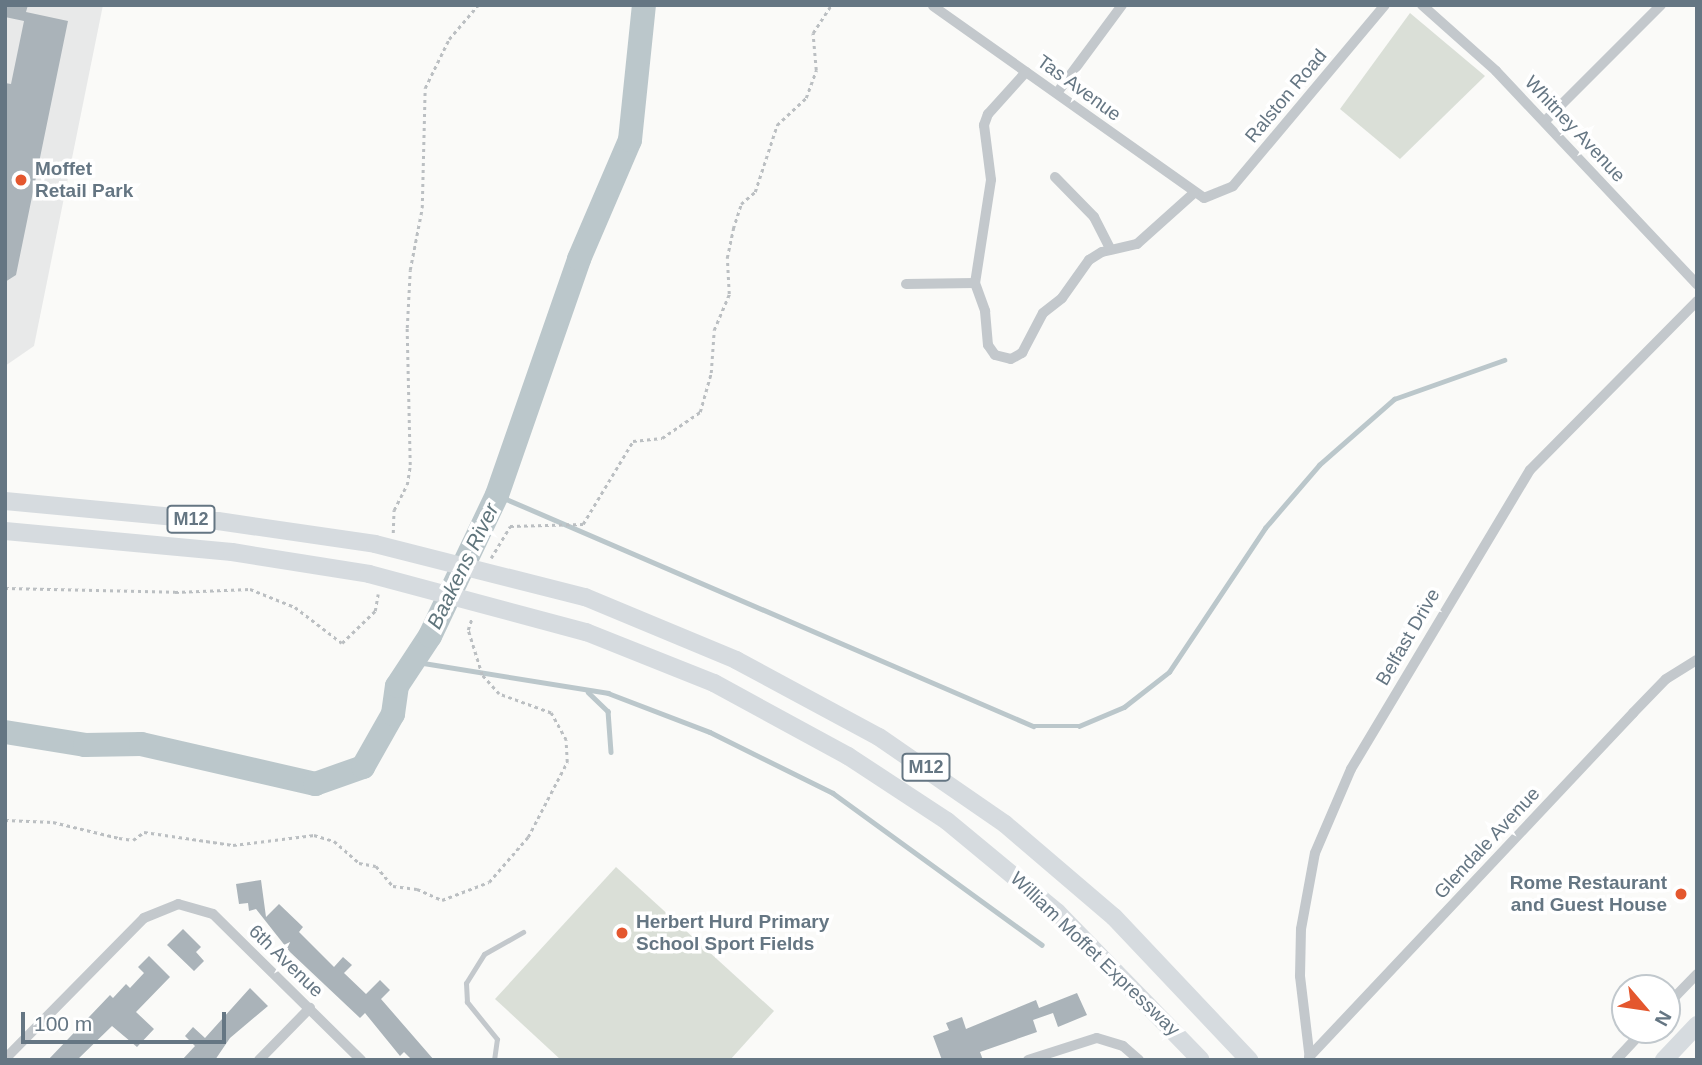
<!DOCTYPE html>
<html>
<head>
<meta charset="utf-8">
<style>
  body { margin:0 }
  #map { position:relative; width:1702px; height:1065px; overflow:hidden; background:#fafaf8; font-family:Arial,sans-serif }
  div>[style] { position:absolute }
  .built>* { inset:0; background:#e8e9e9 }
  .green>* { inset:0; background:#dadfd7 }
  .stream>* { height:4.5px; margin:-2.25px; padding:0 2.25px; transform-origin:2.25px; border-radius:2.25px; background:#bbc7cb }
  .river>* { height:24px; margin:-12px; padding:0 12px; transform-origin:12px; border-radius:12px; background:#bbc7cb }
  .building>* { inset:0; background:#aab3b9 }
  .path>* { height:2.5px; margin-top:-1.25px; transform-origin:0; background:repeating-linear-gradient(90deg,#bbbfc2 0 3.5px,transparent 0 7px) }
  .service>* { height:5px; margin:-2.5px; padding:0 2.5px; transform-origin:2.5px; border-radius:2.5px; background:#c3c8cc }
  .minor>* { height:10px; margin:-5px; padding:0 5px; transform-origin:5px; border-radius:5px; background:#c3c8cc }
  .primary>* { height:18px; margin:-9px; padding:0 9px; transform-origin:9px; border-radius:9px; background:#d6dbdf }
  .dots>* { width:19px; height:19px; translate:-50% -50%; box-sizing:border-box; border:4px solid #fff; border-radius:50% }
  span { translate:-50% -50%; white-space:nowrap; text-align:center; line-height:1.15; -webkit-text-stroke:7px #fff; paint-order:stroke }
  .shield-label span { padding:2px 5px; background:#fff; border:2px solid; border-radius:5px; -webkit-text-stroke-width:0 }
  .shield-label { font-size:18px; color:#657683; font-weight:700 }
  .street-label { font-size:19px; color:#657683 }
  .poi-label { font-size:19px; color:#657683; font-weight:700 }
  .left { translate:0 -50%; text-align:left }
  .right { translate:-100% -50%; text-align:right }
  .water-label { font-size:21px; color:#60757c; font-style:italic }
  .frame { position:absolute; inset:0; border:7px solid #657683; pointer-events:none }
  .north { position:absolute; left:1611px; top:974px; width:70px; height:70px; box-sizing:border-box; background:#fff; border:2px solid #c1c8cd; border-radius:50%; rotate:119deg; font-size:19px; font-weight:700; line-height:28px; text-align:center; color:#657683 }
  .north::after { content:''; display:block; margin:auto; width:24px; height:32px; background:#e4572e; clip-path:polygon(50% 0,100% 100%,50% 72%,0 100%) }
  .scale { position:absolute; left:21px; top:1012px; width:205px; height:32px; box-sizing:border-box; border:4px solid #657683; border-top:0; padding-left:9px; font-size:21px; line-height:24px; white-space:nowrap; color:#657683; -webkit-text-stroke:5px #fff; paint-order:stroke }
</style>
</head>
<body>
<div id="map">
  <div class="built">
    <i style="clip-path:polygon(5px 5px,103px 5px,34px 346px,5px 366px)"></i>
  </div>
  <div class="green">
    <i style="clip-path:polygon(1410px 13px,1485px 76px,1400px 159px,1340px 109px)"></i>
    <i style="clip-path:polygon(616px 867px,774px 1011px,730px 1060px,561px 1060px,495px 999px)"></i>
  </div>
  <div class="stream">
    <i style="left:497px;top:495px;width:584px;rotate:23.31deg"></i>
    <i style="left:1033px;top:726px;width:46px"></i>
    <i style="left:1079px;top:726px;width:49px;rotate:-22.9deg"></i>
    <i style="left:1124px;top:707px;width:57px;rotate:-37.9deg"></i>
    <i style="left:1169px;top:672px;width:173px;rotate:-56.3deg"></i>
    <i style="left:1265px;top:528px;width:83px;rotate:-49.4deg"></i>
    <i style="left:1319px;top:465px;width:100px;rotate:-41.3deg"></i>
    <i style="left:1394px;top:399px;width:117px;rotate:-19.5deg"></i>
    <i style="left:411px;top:661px;width:200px;rotate:9.2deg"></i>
    <i style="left:608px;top:693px;width:109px;rotate:20.9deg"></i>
    <i style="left:710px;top:732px;width:137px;rotate:26.4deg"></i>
    <i style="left:833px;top:793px;width:258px;rotate:36deg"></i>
    <i style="left:588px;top:692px;width:28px;rotate:44deg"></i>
    <i style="left:608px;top:711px;width:41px;rotate:85.8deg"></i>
  </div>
  <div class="river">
    <i style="left:5px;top:732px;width:81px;rotate:9.2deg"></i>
    <i style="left:85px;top:745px;width:56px;rotate:-1deg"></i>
    <i style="left:141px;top:744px;width:179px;rotate:12.9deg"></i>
    <i style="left:315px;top:784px;width:51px;rotate:-19.5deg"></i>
    <i style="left:363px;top:767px;width:61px;rotate:-60.5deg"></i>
    <i style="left:393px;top:714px;width:28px;rotate:-82deg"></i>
    <i style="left:397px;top:686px;width:60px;rotate:-56.6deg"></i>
    <i style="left:430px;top:636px;width:156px;rotate:-64.6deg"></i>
    <i style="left:497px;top:495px;width:250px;rotate:-70.8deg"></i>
    <i style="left:579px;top:259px;width:129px;rotate:-66.8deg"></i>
    <i style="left:630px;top:140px;width:136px;rotate:-84.1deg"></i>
  </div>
  <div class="building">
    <i style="clip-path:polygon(5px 5px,28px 5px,26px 12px,68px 21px,16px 275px,5px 282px,5px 83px,11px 84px,24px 21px,5px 17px)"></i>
    <i style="clip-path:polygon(261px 880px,266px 917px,279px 904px,303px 927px,299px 932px,334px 967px,343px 957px,352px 965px,344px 973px,366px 994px,380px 980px,390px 990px,381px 999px,434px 1060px,412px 1060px,404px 1052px,400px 1056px,365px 1013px,360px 1018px,290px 952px,256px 909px,249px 911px,248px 903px,239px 904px,236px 884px)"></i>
    <i style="clip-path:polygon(183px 929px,201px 947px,196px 952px,204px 961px,194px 971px,167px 945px)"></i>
    <i style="clip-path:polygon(149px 956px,170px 977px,136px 1012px,154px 1029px,137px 1047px,112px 1026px,77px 1060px,48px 1060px,110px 995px,113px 998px,126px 984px,130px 988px,144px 973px,138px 967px)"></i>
    <i style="clip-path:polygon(250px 988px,268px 1006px,230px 1038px,215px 1060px,182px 1060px,195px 1046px,185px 1036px,193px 1027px,205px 1038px)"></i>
    <i style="clip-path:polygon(1077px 993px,1087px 1015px,1058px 1027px,1053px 1013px,1033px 1020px,1037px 1032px,980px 1052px,983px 1060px,942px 1060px,933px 1036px,949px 1030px,946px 1023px,962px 1017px,966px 1029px,1036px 1000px,1039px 1008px)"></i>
  </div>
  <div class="path">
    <i style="left:393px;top:533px;width:23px;rotate:-88deg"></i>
    <i style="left:394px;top:510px;width:28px;rotate:-63deg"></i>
    <i style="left:407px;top:485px;width:20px;rotate:-81deg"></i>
    <i style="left:410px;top:465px;width:137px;rotate:-91.3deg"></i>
    <i style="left:407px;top:328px;width:58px;rotate:-87deg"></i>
    <i style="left:410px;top:270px;width:63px;rotate:-79deg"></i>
    <i style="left:422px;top:208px;width:120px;rotate:-88.6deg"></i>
    <i style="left:425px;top:88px;width:55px;rotate:-63.9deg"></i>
    <i style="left:449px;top:39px;width:45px;rotate:-49.5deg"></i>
    <i style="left:491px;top:558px;width:37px;rotate:-59deg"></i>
    <i style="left:510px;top:526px;width:73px;rotate:-1.6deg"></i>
    <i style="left:583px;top:524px;width:97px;rotate:-58.9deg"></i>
    <i style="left:633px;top:441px;width:29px;rotate:-6deg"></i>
    <i style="left:662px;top:438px;width:46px;rotate:-34.4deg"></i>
    <i style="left:700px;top:412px;width:41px;rotate:-74.2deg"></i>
    <i style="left:711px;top:373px;width:43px;rotate:-86deg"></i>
    <i style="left:714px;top:330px;width:39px;rotate:-67deg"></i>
    <i style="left:729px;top:294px;width:36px;rotate:-93deg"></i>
    <i style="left:727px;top:258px;width:30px;rotate:-78deg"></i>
    <i style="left:733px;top:229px;width:26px;rotate:-72deg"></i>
    <i style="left:741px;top:204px;width:18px;rotate:-41deg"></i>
    <i style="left:755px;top:192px;width:71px;rotate:-71.8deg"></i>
    <i style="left:777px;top:125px;width:40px;rotate:-43deg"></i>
    <i style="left:806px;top:98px;width:30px;rotate:-70deg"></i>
    <i style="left:816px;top:70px;width:37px;rotate:-95deg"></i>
    <i style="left:813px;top:33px;width:33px;rotate:-57deg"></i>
    <i style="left:5px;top:588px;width:170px;rotate:1.3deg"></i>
    <i style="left:175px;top:592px;width:75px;rotate:-2.3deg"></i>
    <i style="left:250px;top:589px;width:48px;rotate:21.8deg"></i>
    <i style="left:295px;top:607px;width:59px;rotate:37.5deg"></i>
    <i style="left:342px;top:643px;width:46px;rotate:-44.1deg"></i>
    <i style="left:375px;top:611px;width:17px;rotate:-80deg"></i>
    <i style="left:5px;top:820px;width:48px;rotate:2.4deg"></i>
    <i style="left:53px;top:822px;width:68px;rotate:13.6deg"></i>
    <i style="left:119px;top:838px;width:14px;rotate:8deg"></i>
    <i style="left:133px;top:840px;width:14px;rotate:-36deg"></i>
    <i style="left:144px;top:832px;width:90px;rotate:8.3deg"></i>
    <i style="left:233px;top:845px;width:82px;rotate:-7deg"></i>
    <i style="left:314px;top:835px;width:21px;rotate:17deg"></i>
    <i style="left:334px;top:841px;width:33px;rotate:41deg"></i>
    <i style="left:359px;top:863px;width:17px;rotate:10deg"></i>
    <i style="left:376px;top:866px;width:26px;rotate:50deg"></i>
    <i style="left:393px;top:886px;width:24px;rotate:7deg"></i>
    <i style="left:417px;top:889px;width:27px;rotate:24deg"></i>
    <i style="left:442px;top:900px;width:50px;rotate:-21deg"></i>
    <i style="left:489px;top:882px;width:60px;rotate:-49.1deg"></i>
    <i style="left:528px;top:837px;width:85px;rotate:-62.5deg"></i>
    <i style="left:567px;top:762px;width:22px;rotate:-93deg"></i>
    <i style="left:566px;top:740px;width:31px;rotate:-119deg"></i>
    <i style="left:551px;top:713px;width:55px;rotate:-159.9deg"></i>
    <i style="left:499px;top:694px;width:25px;rotate:-132deg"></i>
    <i style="left:482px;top:675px;width:47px;rotate:-107.3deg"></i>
    <i style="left:468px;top:630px;width:13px;rotate:-72deg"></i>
  </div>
  <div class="service">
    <i style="left:494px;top:1060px;width:21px;rotate:-82deg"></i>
    <i style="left:497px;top:1039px;width:48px;rotate:-129deg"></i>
    <i style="left:467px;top:1002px;width:19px;rotate:-93deg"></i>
    <i style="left:466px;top:983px;width:34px;rotate:-58deg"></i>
    <i style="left:484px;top:954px;width:45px;rotate:-29.4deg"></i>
  </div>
  <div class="minor">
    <i style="left:1422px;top:5px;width:99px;rotate:41.7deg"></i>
    <i style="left:1496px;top:71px;width:293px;rotate:46.7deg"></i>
    <i style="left:933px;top:6px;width:332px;rotate:35.3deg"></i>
    <i style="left:1204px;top:198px;width:31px;rotate:-22deg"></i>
    <i style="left:1233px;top:186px;width:236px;rotate:-50deg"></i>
    <i style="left:1026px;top:72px;width:57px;rotate:132.1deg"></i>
    <i style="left:988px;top:114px;width:12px;rotate:110deg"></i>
    <i style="left:984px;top:125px;width:55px;rotate:82.7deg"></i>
    <i style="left:991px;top:180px;width:104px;rotate:98.8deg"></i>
    <i style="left:975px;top:283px;width:30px;rotate:70deg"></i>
    <i style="left:985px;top:311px;width:34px;rotate:85deg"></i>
    <i style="left:988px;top:345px;width:12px;rotate:55deg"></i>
    <i style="left:995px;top:355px;width:16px;rotate:14deg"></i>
    <i style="left:1011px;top:359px;width:13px;rotate:-29deg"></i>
    <i style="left:1022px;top:353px;width:45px;rotate:-62.3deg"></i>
    <i style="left:1043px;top:313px;width:24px;rotate:-38deg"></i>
    <i style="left:1062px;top:298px;width:47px;rotate:-54.6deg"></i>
    <i style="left:1089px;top:260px;width:15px;rotate:-32deg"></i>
    <i style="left:1102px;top:252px;width:36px;rotate:-13deg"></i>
    <i style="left:1137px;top:244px;width:76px;rotate:-41.8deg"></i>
    <i style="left:1057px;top:93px;width:109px;rotate:-53.5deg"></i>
    <i style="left:1545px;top:121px;width:164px;rotate:-45deg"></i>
    <i style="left:1055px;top:177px;width:56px;rotate:45.7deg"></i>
    <i style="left:1094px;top:217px;width:36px;rotate:63deg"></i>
    <i style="left:906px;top:284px;width:69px;rotate:-0.8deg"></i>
    <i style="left:1667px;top:1005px;width:43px;rotate:-45.9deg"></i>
    <i style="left:1309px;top:1057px;width:473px;rotate:-46.7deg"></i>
    <i style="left:1633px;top:713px;width:47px;rotate:-45.9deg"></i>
    <i style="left:1666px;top:679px;width:36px;rotate:-32deg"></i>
    <i style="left:5px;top:1059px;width:198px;rotate:-45.4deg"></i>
    <i style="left:144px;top:918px;width:37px;rotate:-22deg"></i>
    <i style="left:178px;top:904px;width:36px;rotate:16deg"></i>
    <i style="left:213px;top:914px;width:208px;rotate:44.6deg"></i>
    <i style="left:259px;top:1060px;width:73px;rotate:-45.6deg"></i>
    <i style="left:1028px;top:1060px;width:72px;rotate:-17.7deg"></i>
    <i style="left:1097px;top:1038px;width:27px;rotate:17deg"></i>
    <i style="left:1123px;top:1046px;width:21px;rotate:41deg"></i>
    <i style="left:1310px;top:1060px;width:85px;rotate:-96.8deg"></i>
    <i style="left:1300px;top:976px;width:47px;rotate:-88.8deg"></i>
    <i style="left:1301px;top:929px;width:77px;rotate:-79.6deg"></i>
    <i style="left:1315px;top:853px;width:91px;rotate:-66.8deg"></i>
    <i style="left:1351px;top:769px;width:348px;rotate:-59.1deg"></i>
    <i style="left:1530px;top:470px;width:238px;rotate:-45.3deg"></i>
    <i style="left:1616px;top:1060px;width:41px;rotate:-47deg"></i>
  </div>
  <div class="primary">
    <i style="left:5px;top:501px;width:214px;rotate:5.4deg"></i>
    <i style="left:218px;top:521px;width:159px;rotate:8.3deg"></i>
    <i style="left:375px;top:544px;width:217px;rotate:14.2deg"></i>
    <i style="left:585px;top:597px;width:164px;rotate:22.6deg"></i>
    <i style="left:736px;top:660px;width:162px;rotate:28.3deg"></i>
    <i style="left:879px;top:737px;width:153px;rotate:34.6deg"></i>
    <i style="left:1005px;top:824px;width:143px;rotate:40.5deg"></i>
    <i style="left:1114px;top:917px;width:197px;rotate:46.6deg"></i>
    <i style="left:5px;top:531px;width:228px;rotate:5.3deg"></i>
    <i style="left:232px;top:552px;width:139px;rotate:9.1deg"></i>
    <i style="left:369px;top:574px;width:225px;rotate:15deg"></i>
    <i style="left:586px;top:632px;width:138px;rotate:21.7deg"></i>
    <i style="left:714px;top:683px;width:153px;rotate:28.6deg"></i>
    <i style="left:848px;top:756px;width:118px;rotate:33.3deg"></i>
    <i style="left:947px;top:821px;width:143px;rotate:39.6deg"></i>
    <i style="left:1057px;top:912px;width:206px;rotate:45.8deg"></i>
    <i style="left:1664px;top:1060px;width:48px;rotate:-46.7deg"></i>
  </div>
  <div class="dots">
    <i style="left:21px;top:180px;background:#e4572e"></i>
    <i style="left:1681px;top:894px;background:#e4572e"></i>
    <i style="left:622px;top:933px;background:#e4572e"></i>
  </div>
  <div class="shield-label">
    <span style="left:191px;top:519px">M12</span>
    <span style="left:926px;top:767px">M12</span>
  </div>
  <div class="street-label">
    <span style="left:1079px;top:88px;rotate:36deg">Tas Avenue</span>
    <span style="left:1286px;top:96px;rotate:-50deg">Ralston Road</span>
    <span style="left:1575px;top:129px;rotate:47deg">Whitney Avenue</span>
    <span style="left:1408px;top:637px;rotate:-60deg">Belfast Drive</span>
    <span style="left:1487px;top:843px;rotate:-47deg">Glendale Avenue</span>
    <span style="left:1095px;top:954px;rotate:44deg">William Moffet Expressway</span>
    <span style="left:286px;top:961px;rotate:44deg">6th Avenue</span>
  </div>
  <div class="poi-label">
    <span class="left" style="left:35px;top:180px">Moffet<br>Retail Park</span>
    <span class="right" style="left:1667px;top:894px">Rome Restaurant<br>and Guest House</span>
    <span class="left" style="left:636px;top:933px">Herbert Hurd Primary<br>School Sport Fields</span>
  </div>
  <div class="water-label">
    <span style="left:463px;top:566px;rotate:-64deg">Baakens River</span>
  </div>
  <div class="frame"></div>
  <div class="north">N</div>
  <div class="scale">100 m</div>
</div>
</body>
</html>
